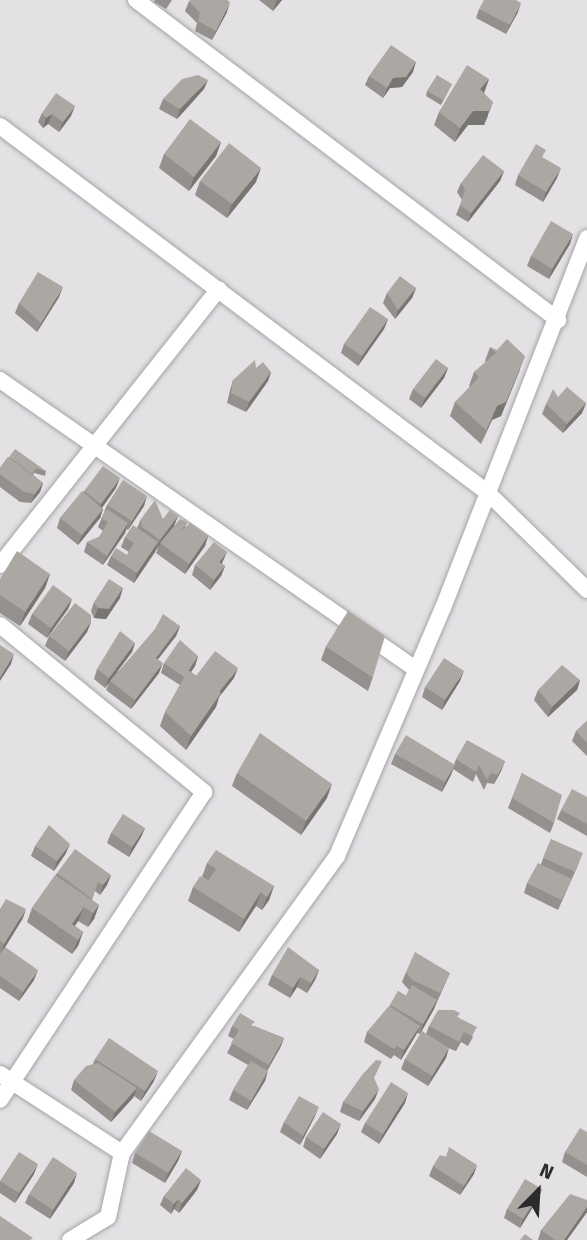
<!DOCTYPE html>
<html>
<head>
<meta charset="utf-8">
<style>
  body { margin:0 }
  #map { position:relative; width:587px; height:1240px; overflow:hidden; background:#e3e1e4; font-family:"Fira Sans",sans-serif }
  div>[style] { position:absolute }
  .roads { filter:drop-shadow(0 0 2px #a6a3a7) drop-shadow(0 0 2px #a6a3a7) }
  .street>* { height:16px; margin:-8px; padding:0 8px; transform-origin:8px; border-radius:8px; background:#fff }
  .wall>* { inset:0; background:#93908d }
  .shaded-wall>* { inset:0; background:#787673 }
  .building>* { inset:0; background:#aba8a4 }
  span { translate:-50% -50%; white-space:nowrap; text-align:center; line-height:1.15; -webkit-text-stroke:6px #e3e1e4; paint-order:stroke }
  .north { position:absolute; left:503px; top:1156px; width:70px; height:70px; -webkit-text-stroke:5px #e3e1e4; paint-order:stroke; rotate:24deg; font-size:19px; font-weight:700; line-height:28px; text-align:center; color:#2b2a2c }
  .north::after { content:''; display:block; margin:auto; width:24px; height:32px; background:#2b2a2c; clip-path:polygon(50% 0,100% 100%,50% 72%,0 100%) }
</style>
</head>
<body>
<div id="map">
  <div class="roads">
    <div class="street">
      <i style="left:136px;top:0;width:530px;rotate:37.17deg"></i>
      <i style="left:0;top:126px;width:609px;rotate:36.93deg"></i>
      <i style="left:487px;top:492px;width:140px;rotate:44.4deg"></i>
      <i style="left:0;top:380px;width:504px;rotate:34.82deg"></i>
      <i style="left:0;top:565px;width:352px;rotate:-51.6deg"></i>
      <i style="left:0;top:625px;width:264px;rotate:39.3deg"></i>
      <i style="left:204px;top:792px;width:369px;rotate:123.5deg"></i>
      <i style="left:0;top:1074px;width:145px;rotate:32.9deg"></i>
      <i style="left:70px;top:1240px;width:44px;rotate:-31.2deg"></i>
      <i style="left:108px;top:1217px;width:66px;rotate:-77.7deg"></i>
      <i style="left:122px;top:1153px;width:367px;rotate:-54.1deg"></i>
      <i style="left:337px;top:856px;width:270px;rotate:-66.9deg"></i>
      <i style="left:443px;top:608px;width:397px;rotate:-68.7deg"></i>
    </div>
  </div>
  <div class="wall">
    <i style="clip-path:polygon(155px 0,172px 0,166px 9px,154px 2px)"></i>
    <i style="clip-path:polygon(259px 0,282px 0,273px 11px)"></i>
    <i style="clip-path:polygon(189px 1px,227px 12px,212px 40px,195px 31px,197px 23px,185px 11px)"></i>
    <i style="clip-path:polygon(479px 9px,518px 12px,506px 34px,476px 18px)"></i>
    <i style="clip-path:polygon(413px 72px,402px 87px,390px 88px,383px 98px,365px 85px,369px 76px)"></i>
    <i style="clip-path:polygon(489px 79px,484px 93px,488px 116px,484px 125px,468px 125px,455px 142px,434px 125px,439px 112px)"></i>
    <i style="clip-path:polygon(452px 84px,441px 105px,426px 96px,427px 91px)"></i>
    <i style="clip-path:polygon(204px 89px,177px 119px,159px 109px,163px 99px)"></i>
    <i style="clip-path:polygon(42px 113px,71px 116px,59px 132px,48px 124px,43px 128px,38px 122px)"></i>
    <i style="clip-path:polygon(221px 142px,216px 156px,189px 191px,159px 168px,164px 154px)"></i>
    <i style="clip-path:polygon(543px 158px,557px 178px,543px 202px,515px 185px,518px 175px)"></i>
    <i style="clip-path:polygon(504px 171px,500px 181px,468px 222px,456px 215px,462px 200px,457px 192px,461px 183px)"></i>
    <i style="clip-path:polygon(200px 181px,256px 182px,227px 218px,195px 195px)"></i>
    <i style="clip-path:polygon(570px 244px,549px 279px,527px 266px,531px 256px)"></i>
    <i style="clip-path:polygon(416px 288px,412px 298px,395px 319px,383px 303px,387px 293px)"></i>
    <i style="clip-path:polygon(59px 297px,37px 332px,15px 313px,19px 303px)"></i>
    <i style="clip-path:polygon(388px 319px,384px 329px,358px 366px,341px 353px,344px 344px)"></i>
    <i style="clip-path:polygon(490px 347px,520px 370px,501px 416px,492px 420px,481px 444px,450px 416px,455px 402px,470px 387px,469px 386px,474px 372px,486px 362px,485px 361px)"></i>
    <i style="clip-path:polygon(256px 368px,271px 372px,268px 381px,246px 412px,227px 403px,230px 390px,233px 380px)"></i>
    <i style="clip-path:polygon(448px 368px,444px 378px,421px 408px,409px 399px,413px 389px)"></i>
    <i style="clip-path:polygon(558px 397px,586px 403px,582px 413px,563px 433px,542px 414px,546px 404px)"></i>
    <i style="clip-path:polygon(8px 457px,46px 471px,45px 476px,34px 473px,33px 475px,43px 483px,40px 492px,31px 503px,20px 502px,0 487px,0 468px)"></i>
    <i style="clip-path:polygon(116px 488px,102px 508px,103px 509px,100px 518px,78px 545px,57px 528px,60px 518px,84px 491px)"></i>
    <i style="clip-path:polygon(107px 505px,144px 506px,128px 530px,126px 529px,125px 533px,103px 565px,84px 552px,87px 542px,99px 537px,103px 531px,98px 527px)"></i>
    <i style="clip-path:polygon(178px 516px,174px 526px,187px 522px,185px 527px,208px 536px,205px 546px,185px 574px,156px 553px,159px 546px,134px 583px,107px 565px,111px 556px,127px 555px,129px 552px,121px 547px,125px 537px,137px 528px,141px 519px,163px 519px)"></i>
    <i style="clip-path:polygon(223px 561px,222px 564px,225px 566px,221px 576px,210px 590px,192px 575px,195px 565px)"></i>
    <i style="clip-path:polygon(50px 574px,45px 588px,20px 626px,0 613px,0 579px)"></i>
    <i style="clip-path:polygon(120px 598px,106px 619px,94px 618px,91px 611px,94px 602px)"></i>
    <i style="clip-path:polygon(72px 599px,68px 609px,47px 638px,28px 624px,32px 614px)"></i>
    <i style="clip-path:polygon(91px 622px,87px 632px,65px 661px,45px 646px,49px 636px)"></i>
    <i style="clip-path:polygon(180px 626px,176px 636px,158px 659px,159px 673px,131px 709px,106px 690px,109px 683px,105px 688px,94px 679px,97px 669px,135px 643px,132px 652px,116px 673px)"></i>
    <i style="clip-path:polygon(326px 646px,373px 677px,368px 691px,321px 660px)"></i>
    <i style="clip-path:polygon(198px 656px,195px 666px,191px 672px,196px 676px,234px 678px,219px 697px,216px 707px,186px 750px,160px 726px,165px 712px,180px 685px,161px 673px,164px 663px)"></i>
    <i style="clip-path:polygon(580px 680px,577px 690px,548px 717px,534px 700px,538px 690px)"></i>
    <i style="clip-path:polygon(460px 681px,442px 710px,422px 697px,425px 687px)"></i>
    <i style="clip-path:polygon(587px 721px,587px 756px,572px 741px,576px 731px)"></i>
    <i style="clip-path:polygon(395px 754px,454px 765px,456px 759px,505px 761px,501px 771px,494px 784px,487px 783px,484px 790px,476px 774px,473px 782px,453px 769px,442px 792px,391px 764px)"></i>
    <i style="clip-path:polygon(237px 773px,327px 798px,301px 835px,232px 786px)"></i>
    <i style="clip-path:polygon(522px 773px,554px 823px,550px 833px,508px 808px)"></i>
    <i style="clip-path:polygon(587px 797px,587px 836px,557px 819px,561px 810px)"></i>
    <i style="clip-path:polygon(145px 828px,141px 837px,129px 857px,107px 843px,111px 833px)"></i>
    <i style="clip-path:polygon(551px 839px,579px 863px,558px 910px,524px 893px,527px 883px,541px 864px)"></i>
    <i style="clip-path:polygon(35px 846px,66px 853px,54px 871px,31px 856px)"></i>
    <i style="clip-path:polygon(207px 863px,274px 886px,269px 900px,262px 910px,256px 906px,239px 932px,188px 901px,193px 887px,208px 881px,202px 877px)"></i>
    <i style="clip-path:polygon(57px 873px,111px 875px,107px 885px,100px 895px,95px 891px,92px 900px,99px 905px,94px 919px,88px 927px,78px 921px,75px 926px,83px 932px,78px 946px,72px 954px,27px 922px,32px 908px)"></i>
    <i style="clip-path:polygon(0 909px,23px 918px,5px 947px,34px 980px,19px 1001px,0 988px)"></i>
    <i style="clip-path:polygon(319px 970px,315px 980px,307px 993px,297px 987px,290px 998px,268px 985px,272px 975px)"></i>
    <i style="clip-path:polygon(406px 972px,450px 973px,434px 1009px,420px 1034px,417px 1033px,401px 1060px,394px 1055px,391px 1059px,364px 1042px,367px 1032px,389px 1007px,398px 991px,406px 996px,409px 990px,402px 982px)"></i>
    <i style="clip-path:polygon(458px 1017px,473px 1037px,468px 1046px,461px 1042px,456px 1051px,448px 1048px,446px 1058px,428px 1086px,401px 1069px,405px 1059px,426px 1034px,429px 1026px)"></i>
    <i style="clip-path:polygon(232px 1026px,254px 1026px,284px 1038px,280px 1048px,267px 1071px,265px 1081px,247px 1110px,229px 1100px,233px 1090px,248px 1065px,227px 1053px,234px 1039px,228px 1036px)"></i>
    <i style="clip-path:polygon(95px 1059px,154px 1081px,141px 1101px,134px 1096px,111px 1122px,71px 1090px,74px 1080px,93px 1064px)"></i>
    <i style="clip-path:polygon(375px 1079px,375px 1099px,359px 1121px,340px 1112px,343px 1102px)"></i>
    <i style="clip-path:polygon(405px 1103px,379px 1144px,361px 1132px,365px 1123px)"></i>
    <i style="clip-path:polygon(315px 1116px,300px 1145px,280px 1132px,284px 1122px)"></i>
    <i style="clip-path:polygon(587px 1132px,587px 1177px,562px 1162px,565px 1152px)"></i>
    <i style="clip-path:polygon(337px 1134px,320px 1159px,303px 1147px,306px 1137px)"></i>
    <i style="clip-path:polygon(182px 1151px,178px 1161px,165px 1183px,132px 1163px,135px 1153px)"></i>
    <i style="clip-path:polygon(445px 1156px,474px 1174px,460px 1195px,429px 1176px,433px 1166px)"></i>
    <i style="clip-path:polygon(34px 1174px,15px 1203px,0 1193px,0 1181px)"></i>
    <i style="clip-path:polygon(201px 1180px,197px 1190px,179px 1213px,174px 1209px,171px 1214px,160px 1205px,164px 1196px)"></i>
    <i style="clip-path:polygon(74px 1183px,50px 1219px,25px 1203px,29px 1194px)"></i>
    <i style="clip-path:polygon(542px 1189px,538px 1199px,520px 1228px,504px 1218px,507px 1209px)"></i>
    <i style="clip-path:polygon(587px 1200px,587px 1212px,567px 1240px,538px 1240px,541px 1230px)"></i>
  </div>
  <div class="shaded-wall">
    <i style="clip-path:polygon(277px 0,282px 0,273px 11px)"></i>
    <i style="clip-path:polygon(230px 2px,227px 12px,212px 40px,216px 31px)"></i>
    <i style="clip-path:polygon(521px 3px,518px 12px,506px 34px,510px 25px)"></i>
    <i style="clip-path:polygon(416px 62px,413px 72px,402px 87px,390px 88px,383px 98px,387px 88px,393px 78px)"></i>
    <i style="clip-path:polygon(489px 79px,484px 93px,480px 89px)"></i>
    <i style="clip-path:polygon(208px 80px,204px 89px,177px 119px,180px 109px)"></i>
    <i style="clip-path:polygon(493px 102px,484px 125px,468px 125px,455px 142px,460px 128px,473px 111px)"></i>
    <i style="clip-path:polygon(75px 106px,71px 116px,59px 132px,63px 122px)"></i>
    <i style="clip-path:polygon(52px 114px,48px 124px,43px 128px,46px 118px)"></i>
    <i style="clip-path:polygon(221px 142px,216px 156px,189px 191px,194px 177px)"></i>
    <i style="clip-path:polygon(261px 168px,256px 182px,227px 218px,232px 204px)"></i>
    <i style="clip-path:polygon(561px 168px,557px 178px,543px 202px,546px 192px)"></i>
    <i style="clip-path:polygon(504px 171px,500px 181px,468px 222px,471px 213px)"></i>
    <i style="clip-path:polygon(573px 234px,570px 244px,549px 279px,552px 269px)"></i>
    <i style="clip-path:polygon(63px 287px,59px 297px,37px 332px,41px 323px)"></i>
    <i style="clip-path:polygon(416px 288px,412px 298px,395px 319px,398px 310px)"></i>
    <i style="clip-path:polygon(388px 319px,384px 329px,358px 366px,362px 356px)"></i>
    <i style="clip-path:polygon(525px 356px,501px 416px,492px 420px,481px 444px,497px 406px)"></i>
    <i style="clip-path:polygon(448px 368px,444px 378px,421px 408px,425px 398px)"></i>
    <i style="clip-path:polygon(271px 372px,268px 381px,246px 412px,249px 402px)"></i>
    <i style="clip-path:polygon(586px 403px,582px 413px,563px 433px,567px 424px)"></i>
    <i style="clip-path:polygon(120px 478px,116px 488px,98px 513px,101px 504px)"></i>
    <i style="clip-path:polygon(43px 483px,40px 492px,31px 503px,35px 494px)"></i>
    <i style="clip-path:polygon(147px 496px,144px 506px,128px 530px,132px 521px)"></i>
    <i style="clip-path:polygon(103px 509px,100px 518px,78px 545px,82px 535px)"></i>
    <i style="clip-path:polygon(178px 516px,174px 526px,156px 550px,160px 540px)"></i>
    <i style="clip-path:polygon(128px 523px,125px 533px,103px 565px,107px 556px)"></i>
    <i style="clip-path:polygon(208px 536px,205px 546px,185px 574px,189px 564px)"></i>
    <i style="clip-path:polygon(158px 542px,155px 552px,134px 583px,137px 573px)"></i>
    <i style="clip-path:polygon(227px 552px,223px 561px,216px 571px,219px 562px)"></i>
    <i style="clip-path:polygon(225px 566px,221px 576px,210px 590px,214px 580px)"></i>
    <i style="clip-path:polygon(50px 574px,45px 588px,20px 626px,25px 612px)"></i>
    <i style="clip-path:polygon(123px 588px,120px 598px,106px 619px,94px 618px,98px 608px)"></i>
    <i style="clip-path:polygon(72px 599px,68px 609px,47px 638px,51px 628px)"></i>
    <i style="clip-path:polygon(91px 622px,87px 632px,65px 661px,69px 651px)"></i>
    <i style="clip-path:polygon(180px 626px,176px 636px,152px 667px,156px 658px)"></i>
    <i style="clip-path:polygon(135px 643px,132px 652px,105px 688px,109px 678px)"></i>
    <i style="clip-path:polygon(14px 654px,11px 664px,0 681px,0 677px)"></i>
    <i style="clip-path:polygon(198px 656px,195px 666px,181px 687px,185px 677px)"></i>
    <i style="clip-path:polygon(163px 663px,159px 673px,131px 709px,135px 700px)"></i>
    <i style="clip-path:polygon(238px 668px,234px 678px,219px 697px,216px 707px,186px 750px,191px 736px,218px 694px)"></i>
    <i style="clip-path:polygon(464px 671px,460px 681px,442px 710px,445px 700px)"></i>
    <i style="clip-path:polygon(580px 680px,577px 690px,548px 717px,552px 707px)"></i>
    <i style="clip-path:polygon(505px 761px,501px 771px,494px 784px,498px 775px)"></i>
    <i style="clip-path:polygon(455px 765px,451px 775px,442px 792px,445px 782px)"></i>
    <i style="clip-path:polygon(332px 784px,327px 798px,301px 835px,306px 821px)"></i>
    <i style="clip-path:polygon(145px 828px,141px 837px,129px 857px,132px 847px)"></i>
    <i style="clip-path:polygon(70px 844px,66px 853px,54px 871px,57px 861px)"></i>
    <i style="clip-path:polygon(111px 875px,107px 885px,100px 895px,103px 885px)"></i>
    <i style="clip-path:polygon(274px 886px,269px 900px,262px 910px,267px 897px)"></i>
    <i style="clip-path:polygon(261px 892px,256px 906px,239px 932px,244px 919px)"></i>
    <i style="clip-path:polygon(99px 905px,94px 919px,88px 927px,93px 913px)"></i>
    <i style="clip-path:polygon(84px 907px,78px 921px,69px 934px,72px 924px)"></i>
    <i style="clip-path:polygon(26px 909px,23px 918px,1px 954px,4px 944px)"></i>
    <i style="clip-path:polygon(83px 932px,78px 946px,72px 954px,78px 940px)"></i>
    <i style="clip-path:polygon(38px 970px,34px 980px,19px 1001px,23px 992px)"></i>
    <i style="clip-path:polygon(319px 970px,315px 980px,307px 993px,311px 983px)"></i>
    <i style="clip-path:polygon(300px 977px,297px 987px,290px 998px,293px 988px)"></i>
    <i style="clip-path:polygon(437px 1000px,434px 1009px,420px 1034px,423px 1024px)"></i>
    <i style="clip-path:polygon(420px 1026px,416px 1035px,401px 1060px,404px 1050px)"></i>
    <i style="clip-path:polygon(284px 1038px,280px 1048px,265px 1074px,269px 1065px)"></i>
    <i style="clip-path:polygon(449px 1048px,446px 1058px,428px 1086px,432px 1076px)"></i>
    <i style="clip-path:polygon(158px 1071px,154px 1081px,141px 1101px,145px 1091px)"></i>
    <i style="clip-path:polygon(268px 1071px,265px 1081px,247px 1110px,251px 1101px)"></i>
    <i style="clip-path:polygon(137px 1088px,133px 1098px,111px 1122px,115px 1112px)"></i>
    <i style="clip-path:polygon(379px 1089px,375px 1099px,359px 1121px,363px 1111px)"></i>
    <i style="clip-path:polygon(408px 1093px,405px 1103px,379px 1144px,383px 1134px)"></i>
    <i style="clip-path:polygon(319px 1107px,315px 1116px,300px 1145px,303px 1136px)"></i>
    <i style="clip-path:polygon(341px 1124px,337px 1134px,320px 1159px,324px 1149px)"></i>
    <i style="clip-path:polygon(182px 1151px,178px 1161px,165px 1183px,168px 1173px)"></i>
    <i style="clip-path:polygon(38px 1164px,34px 1174px,15px 1203px,19px 1193px)"></i>
    <i style="clip-path:polygon(477px 1165px,474px 1174px,460px 1195px,464px 1186px)"></i>
    <i style="clip-path:polygon(77px 1173px,74px 1183px,50px 1219px,53px 1210px)"></i>
    <i style="clip-path:polygon(201px 1180px,197px 1190px,179px 1213px,182px 1203px)"></i>
    <i style="clip-path:polygon(542px 1189px,538px 1199px,520px 1228px,523px 1219px)"></i>
    <i style="clip-path:polygon(178px 1199px,174px 1209px,171px 1214px,174px 1204px)"></i>
    <i style="clip-path:polygon(587px 1207px,587px 1212px,567px 1240px,564px 1240px)"></i>
  </div>
  <div class="building">
    <i style="clip-path:polygon(191px 0,227px 0,230px 2px,216px 31px,198px 21px,200px 13px,189px 1px)"></i>
    <i style="clip-path:polygon(484px 0,516px 0,521px 3px,510px 25px,479px 9px)"></i>
    <i style="clip-path:polygon(391px 45px,416px 62px,406px 77px,393px 78px,387px 88px,369px 76px)"></i>
    <i style="clip-path:polygon(467px 65px,489px 79px,480px 89px,493px 102px,489px 111px,473px 111px,460px 128px,439px 112px)"></i>
    <i style="clip-path:polygon(198px 75px,208px 80px,180px 109px,163px 99px,182px 79px)"></i>
    <i style="clip-path:polygon(437px 75px,452px 84px,443px 100px,427px 91px)"></i>
    <i style="clip-path:polygon(56px 93px,75px 106px,63px 122px,52px 114px,46px 118px,42px 113px)"></i>
    <i style="clip-path:polygon(190px 119px,221px 142px,194px 177px,164px 154px)"></i>
    <i style="clip-path:polygon(229px 143px,261px 168px,232px 204px,200px 181px)"></i>
    <i style="clip-path:polygon(536px 144px,546px 150px,542px 157px,561px 168px,546px 192px,518px 175px)"></i>
    <i style="clip-path:polygon(483px 155px,504px 171px,471px 213px,460px 205px,465px 190px,461px 183px)"></i>
    <i style="clip-path:polygon(551px 221px,573px 234px,552px 269px,531px 256px)"></i>
    <i style="clip-path:polygon(38px 272px,63px 287px,41px 323px,19px 303px)"></i>
    <i style="clip-path:polygon(400px 276px,416px 288px,398px 310px,387px 293px)"></i>
    <i style="clip-path:polygon(370px 307px,388px 319px,362px 356px,344px 344px)"></i>
    <i style="clip-path:polygon(507px 339px,525px 356px,506px 402px,497px 406px,486px 430px,455px 402px,479px 377px,474px 372px,496px 353px,490px 347px,497px 350px)"></i>
    <i style="clip-path:polygon(436px 359px,448px 368px,425px 398px,413px 389px)"></i>
    <i style="clip-path:polygon(255px 360px,256px 368px,263px 362px,271px 372px,249px 402px,231px 393px,233px 380px)"></i>
    <i style="clip-path:polygon(567px 387px,586px 403px,567px 424px,546px 404px,553px 389px,558px 397px)"></i>
    <i style="clip-path:polygon(15px 449px,46px 471px,36px 468px,32px 474px,9px 457px)"></i>
    <i style="clip-path:polygon(8px 457px,43px 483px,35px 494px,24px 492px,0 474px,0 468px)"></i>
    <i style="clip-path:polygon(103px 466px,120px 478px,101px 504px,84px 491px)"></i>
    <i style="clip-path:polygon(123px 480px,147px 496px,132px 521px,107px 505px)"></i>
    <i style="clip-path:polygon(82px 491px,103px 509px,82px 535px,60px 518px)"></i>
    <i style="clip-path:polygon(155px 500px,163px 519px,170px 510px,178px 516px,160px 540px,142px 527px,141px 519px)"></i>
    <i style="clip-path:polygon(107px 509px,128px 523px,107px 556px,87px 542px,99px 537px,108px 522px,101px 518px)"></i>
    <i style="clip-path:polygon(180px 519px,187px 522px,181px 531px,190px 523px,208px 536px,189px 564px,160px 543px)"></i>
    <i style="clip-path:polygon(133px 525px,158px 542px,137px 573px,111px 556px,116px 548px,127px 555px,134px 543px,125px 537px)"></i>
    <i style="clip-path:polygon(214px 542px,227px 552px,219px 562px,225px 566px,214px 580px,195px 565px)"></i>
    <i style="clip-path:polygon(17px 551px,50px 574px,25px 612px,0 595px,0 579px)"></i>
    <i style="clip-path:polygon(109px 579px,123px 588px,109px 609px,98px 608px,94px 602px)"></i>
    <i style="clip-path:polygon(53px 585px,72px 599px,51px 628px,32px 614px)"></i>
    <i style="clip-path:polygon(75px 603px,91px 615px,91px 622px,69px 651px,49px 636px)"></i>
    <i style="clip-path:polygon(348px 611px,385px 636px,373px 677px,326px 646px)"></i>
    <i style="clip-path:polygon(163px 614px,180px 626px,156px 658px,163px 663px,135px 700px,110px 681px,155px 629px)"></i>
    <i style="clip-path:polygon(120px 631px,135px 643px,109px 678px,97px 669px)"></i>
    <i style="clip-path:polygon(180px 640px,198px 656px,184px 677px,164px 663px)"></i>
    <i style="clip-path:polygon(0 645px,14px 654px,0 677px)"></i>
    <i style="clip-path:polygon(215px 651px,238px 668px,219px 692px,196px 676px)"></i>
    <i style="clip-path:polygon(444px 658px,464px 671px,445px 700px,425px 687px)"></i>
    <i style="clip-path:polygon(562px 665px,580px 680px,552px 707px,538px 690px)"></i>
    <i style="clip-path:polygon(188px 670px,221px 693px,191px 736px,165px 712px)"></i>
    <i style="clip-path:polygon(587px 721px,587px 743px,576px 731px)"></i>
    <i style="clip-path:polygon(260px 733px,332px 784px,306px 821px,237px 773px)"></i>
    <i style="clip-path:polygon(406px 735px,455px 765px,445px 782px,395px 754px)"></i>
    <i style="clip-path:polygon(467px 740px,505px 761px,498px 775px,491px 773px,487px 780px,479px 765px,476px 772px,456px 759px)"></i>
    <i style="clip-path:polygon(522px 773px,562px 795px,554px 823px,512px 798px)"></i>
    <i style="clip-path:polygon(572px 789px,587px 797px,587px 824px,561px 810px)"></i>
    <i style="clip-path:polygon(123px 814px,145px 828px,132px 847px,111px 833px)"></i>
    <i style="clip-path:polygon(49px 825px,70px 844px,57px 861px,35px 846px)"></i>
    <i style="clip-path:polygon(551px 839px,583px 853px,575px 872px,543px 858px)"></i>
    <i style="clip-path:polygon(75px 849px,111px 875px,103px 885px,98px 882px,92px 899px,57px 873px)"></i>
    <i style="clip-path:polygon(216px 850px,274px 886px,267px 897px,261px 892px,244px 919px,193px 887px,200px 876px,208px 881px,216px 869px,207px 863px)"></i>
    <i style="clip-path:polygon(538px 863px,572px 879px,561px 900px,527px 883px)"></i>
    <i style="clip-path:polygon(55px 875px,99px 905px,93px 913px,84px 907px,72px 924px,83px 932px,78px 940px,32px 908px)"></i>
    <i style="clip-path:polygon(6px 899px,26px 909px,4px 944px,0 941px,0 909px)"></i>
    <i style="clip-path:polygon(5px 947px,38px 970px,23px 992px,0 976px,0 954px)"></i>
    <i style="clip-path:polygon(288px 947px,319px 970px,311px 983px,300px 977px,293px 988px,272px 975px)"></i>
    <i style="clip-path:polygon(415px 952px,450px 973px,440px 993px,412px 980px,406px 972px)"></i>
    <i style="clip-path:polygon(412px 985px,437px 1000px,423px 1024px,390px 1005px,398px 991px,406px 996px)"></i>
    <i style="clip-path:polygon(389px 1006px,420px 1026px,404px 1050px,397px 1046px,394px 1049px,367px 1032px)"></i>
    <i style="clip-path:polygon(438px 1010px,454px 1010px,460px 1013px,457px 1017px,477px 1027px,472px 1036px,464px 1032px,459px 1042px,429px 1026px)"></i>
    <i style="clip-path:polygon(240px 1013px,255px 1022px,251px 1025px,284px 1038px,269px 1065px,231px 1043px,239px 1030px,232px 1026px)"></i>
    <i style="clip-path:polygon(422px 1031px,449px 1048px,432px 1076px,405px 1059px)"></i>
    <i style="clip-path:polygon(109px 1038px,158px 1071px,145px 1091px,95px 1059px)"></i>
    <i style="clip-path:polygon(376px 1060px,382px 1061px,374px 1078px,379px 1089px,363px 1111px,343px 1102px,362px 1075px)"></i>
    <i style="clip-path:polygon(251px 1061px,268px 1071px,251px 1101px,233px 1090px)"></i>
    <i style="clip-path:polygon(98px 1063px,137px 1088px,115px 1112px,74px 1080px,86px 1066px)"></i>
    <i style="clip-path:polygon(391px 1082px,408px 1093px,383px 1134px,365px 1123px)"></i>
    <i style="clip-path:polygon(299px 1096px,319px 1107px,303px 1136px,284px 1122px)"></i>
    <i style="clip-path:polygon(323px 1112px,341px 1124px,324px 1149px,306px 1137px)"></i>
    <i style="clip-path:polygon(580px 1128px,587px 1132px,587px 1165px,565px 1152px)"></i>
    <i style="clip-path:polygon(149px 1131px,182px 1151px,168px 1173px,135px 1153px)"></i>
    <i style="clip-path:polygon(449px 1147px,477px 1165px,464px 1186px,433px 1166px,440px 1155px,446px 1157px)"></i>
    <i style="clip-path:polygon(19px 1152px,38px 1164px,19px 1193px,0 1181px)"></i>
    <i style="clip-path:polygon(53px 1157px,77px 1173px,53px 1210px,29px 1194px)"></i>
    <i style="clip-path:polygon(186px 1168px,201px 1180px,182px 1203px,178px 1199px,174px 1204px,164px 1196px)"></i>
    <i style="clip-path:polygon(525px 1179px,542px 1189px,523px 1219px,507px 1209px)"></i>
    <i style="clip-path:polygon(570px 1194px,587px 1200px,587px 1207px,564px 1240px,555px 1240px,541px 1230px)"></i>
    <i style="clip-path:polygon(0 1216px,33px 1238px,30px 1240px,0 1240px)"></i>
    <i style="clip-path:polygon(525px 1234px,533px 1240px,520px 1240px)"></i>
  </div>
  <div class="north">N</div>
</div>
</body>
</html>
